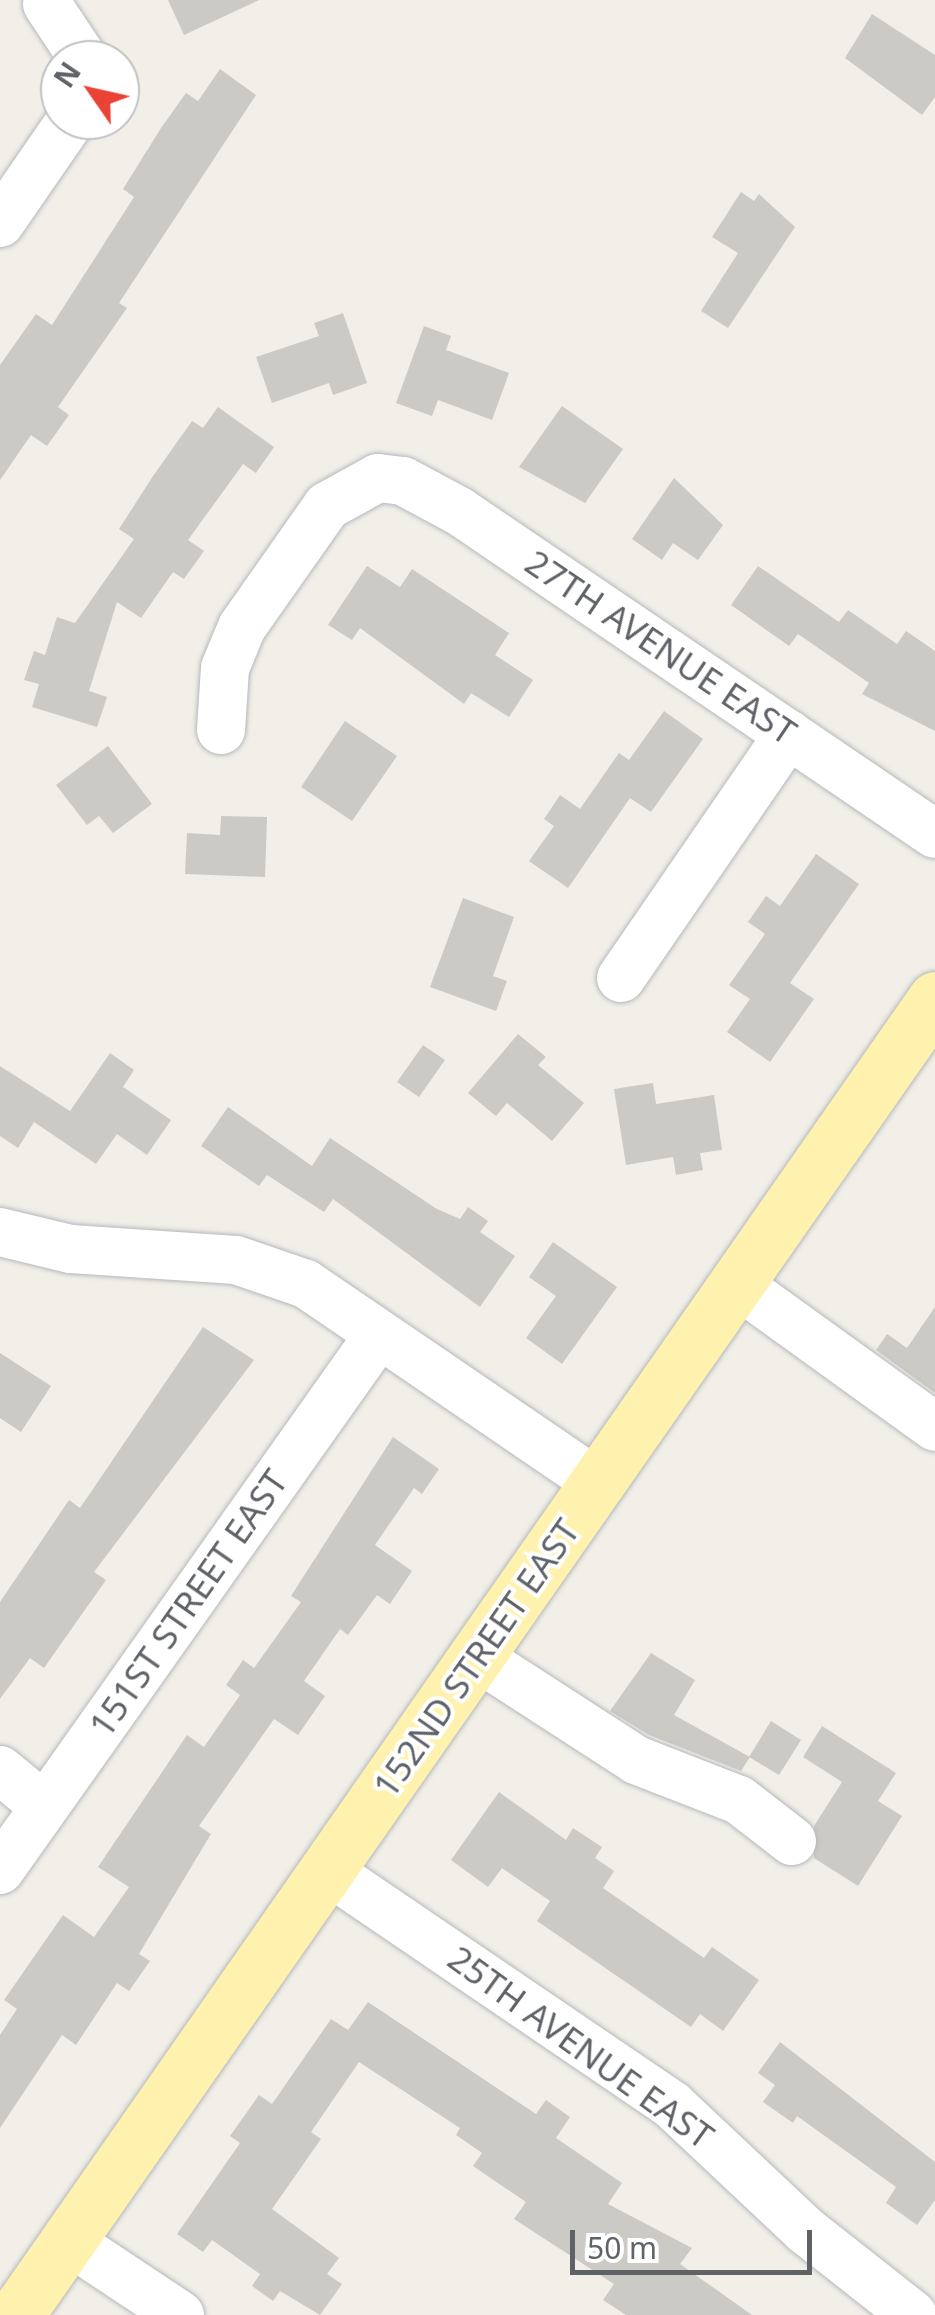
<!DOCTYPE html>
<html>
<head>
<meta charset="utf-8">
<style>
  body { margin:0 }
  #map { position:relative; width:935px; height:2315px; overflow:hidden; background:#f1efe8; font-family:"Noto Sans",sans-serif }
  div>[style] { position:absolute }
  .building>* { inset:0; background:#cccac5 }
  .roads { filter:drop-shadow(0 0 2px #b5b8bc) drop-shadow(0 0 2px #b5b8bc) }
  .minor>* { height:48px; margin:-24px; padding:0 24px; transform-origin:24px; border-radius:24px; background:#fff }
  .major>* { height:55px; margin:-27.5px; padding:0 27.5px; transform-origin:27.5px; border-radius:27.5px; background:#fff2af }
  span { translate:-50% -50%; white-space:nowrap; text-align:center; line-height:1.15; -webkit-text-stroke:8px #fff; paint-order:stroke }
  .street-label { font-size:35px; color:#5f6368 }
  .north { position:absolute; left:40px; top:40px; width:100px; height:100px; box-sizing:border-box; background:#fff; border:2px solid #bfc1c3; border-radius:50%; rotate:304deg; font-size:28px; font-weight:700; line-height:40px; text-align:center; color:#5f6368 }
  .north::after { content:''; display:block; margin:auto; width:35px; height:45px; background:#ea4335; clip-path:polygon(50% 0,100% 100%,50% 72%,0 100%) }
  .scale { position:absolute; left:570px; top:2230px; width:242px; height:45px; box-sizing:border-box; border:5px solid #5f6368; border-top:0; padding-left:12px; font-size:30px; line-height:35px; white-space:nowrap; color:#5f6368; -webkit-text-stroke:8px #fff; paint-order:stroke }
</style>
</head>
<body>
<div id="map">
  <div class="building">
    <i style="clip-path:polygon(168px 0,259px 0,184px 35px)"></i>
    <i style="clip-path:polygon(872px 14px,935px 55px,935px 97px,922px 115px,845px 58px)"></i>
    <i style="clip-path:polygon(220px 69px,256px 95px,119px 303px,127px 308px,58px 407px,69px 415px,47px 446px,31px 435px,0 480px,0 365px,36px 314px,52px 325px,134px 197px,123px 189px,161px 128px,186px 93px,198px 101px)"></i>
    <i style="clip-path:polygon(741px 192px,754px 201px,759px 194px,795px 227px,728px 328px,701px 311px,738px 253px,712px 237px)"></i>
    <i style="clip-path:polygon(343px 313px,367px 383px,333px 395px,329px 383px,272px 403px,256px 357px,319px 336px,314px 323px)"></i>
    <i style="clip-path:polygon(424px 326px,451px 336px,446px 350px,509px 373px,492px 420px,438px 400px,432px 416px,396px 403px)"></i>
    <i style="clip-path:polygon(562px 406px,623px 449px,585px 503px,519px 467px)"></i>
    <i style="clip-path:polygon(218px 407px,274px 447px,256px 473px,243px 464px,188px 540px,204px 551px,184px 579px,173px 572px,141px 618px,117px 602px,89px 691px,107px 697px,97px 727px,32px 707px,39px 684px,24px 680px,34px 651px,45px 655px,57px 617px,75px 623px,134px 539px,119px 529px,153px 476px,192px 421px,203px 428px)"></i>
    <i style="clip-path:polygon(674px 478px,723px 525px,698px 560px,673px 543px,662px 560px,632px 539px)"></i>
    <i style="clip-path:polygon(367px 566px,400px 587px,412px 569px,509px 633px,495px 655px,533px 680px,509px 717px,471px 693px,464px 704px,360px 628px,352px 640px,328px 625px)"></i>
    <i style="clip-path:polygon(758px 566px,839px 622px,848px 610px,897px 644px,906px 631px,935px 651px,935px 731px,862px 694px,869px 683px,798px 634px,789px 646px,731px 605px)"></i>
    <i style="clip-path:polygon(664px 711px,703px 739px,651px 812px,630px 798px,568px 888px,529px 861px,554px 826px,544px 819px,560px 795px,580px 809px,619px 753px,629px 760px)"></i>
    <i style="clip-path:polygon(345px 721px,397px 756px,352px 821px,301px 787px)"></i>
    <i style="clip-path:polygon(108px 746px,152px 804px,113px 833px,99px 816px,87px 825px,56px 785px)"></i>
    <i style="clip-path:polygon(221px 816px,267px 817px,265px 877px,185px 874px,187px 833px,220px 835px)"></i>
    <i style="clip-path:polygon(816px 854px,859px 884px,790px 983px,814px 999px,770px 1062px,727px 1032px,750px 999px,729px 985px,765px 934px,748px 922px,766px 896px,780px 906px)"></i>
    <i style="clip-path:polygon(463px 898px,514px 917px,493px 976px,507px 981px,496px 1011px,430px 987px)"></i>
    <i style="clip-path:polygon(518px 1034px,546px 1057px,538px 1065px,584px 1103px,552px 1141px,507px 1103px,496px 1116px,468px 1093px)"></i>
    <i style="clip-path:polygon(423px 1045px,445px 1060px,419px 1097px,397px 1082px)"></i>
    <i style="clip-path:polygon(110px 1053px,134px 1070px,123px 1087px,171px 1120px,147px 1155px,117px 1134px,96px 1164px,34px 1122px,18px 1148px,0 1136px,0 1066px,70px 1111px)"></i>
    <i style="clip-path:polygon(653px 1083px,656px 1104px,714px 1095px,722px 1150px,700px 1153px,703px 1170px,676px 1175px,673px 1157px,626px 1165px,614px 1089px)"></i>
    <i style="clip-path:polygon(228px 1107px,312px 1166px,330px 1138px,437px 1209px,460px 1219px,468px 1207px,488px 1221px,480px 1232px,515px 1256px,480px 1307px,333px 1199px,324px 1212px,267px 1175px,259px 1186px,201px 1146px)"></i>
    <i style="clip-path:polygon(553px 1242px,617px 1287px,562px 1364px,526px 1338px,556px 1296px,529px 1277px)"></i>
    <i style="clip-path:polygon(935px 1307px,935px 1393px,876px 1350px,887px 1334px,907px 1348px)"></i>
    <i style="clip-path:polygon(203px 1327px,254px 1360px,94px 1572px,106px 1580px,44px 1668px,30px 1658px,0 1699px,0 1602px,69px 1500px,80px 1508px)"></i>
    <i style="clip-path:polygon(0 1353px,51px 1386px,21px 1432px,0 1418px)"></i>
    <i style="clip-path:polygon(393px 1437px,439px 1469px,422px 1494px,414px 1488px,375px 1545px,412px 1571px,390px 1604px,377px 1595px,348px 1635px,340px 1629px,304px 1681px,325px 1696px,298px 1735px,274px 1719px,199px 1826px,211px 1834px,139px 1954px,150px 1961px,129px 1991px,117px 1983px,76px 2045px,62px 2035px,0 2128px,0 2035px,17px 2009px,4px 2000px,63px 1915px,94px 1937px,129px 1887px,98px 1867px,187px 1735px,204px 1747px,240px 1695px,226px 1685px,243px 1660px,254px 1668px,301px 1602px,291px 1596px)"></i>
    <i style="clip-path:polygon(651px 1653px,695px 1680px,674px 1715px,750px 1757px,741px 1771px,649px 1735px,610px 1711px)"></i>
    <i style="clip-path:polygon(771px 1721px,801px 1740px,779px 1775px,749px 1757px)"></i>
    <i style="clip-path:polygon(822px 1726px,896px 1773px,878px 1801px,902px 1816px,858px 1886px,814px 1858px,814px 1826px,842px 1782px,803px 1757px)"></i>
    <i style="clip-path:polygon(499px 1792px,566px 1840px,573px 1828px,602px 1847px,595px 1858px,614px 1871px,603px 1888px,704px 1958px,712px 1947px,759px 1980px,723px 2031px,700px 2014px,691px 2027px,537px 1921px,550px 1901px,502px 1868px,488px 1887px,451px 1860px)"></i>
    <i style="clip-path:polygon(368px 2002px,536px 2114px,546px 2100px,570px 2117px,556px 2138px,622px 2183px,608px 2204px,692px 2248px,680px 2264px,752px 2315px,626px 2315px,603px 2300px,614px 2284px,514px 2219px,526px 2202px,473px 2166px,482px 2153px,456px 2135px,460px 2128px,359px 2062px,311px 2132px,321px 2139px,272px 2209px,339px 2258px,327px 2274px,342px 2284px,320px 2315px,280px 2291px,273px 2301px,252px 2286px,260px 2274px,212px 2240px,203px 2252px,177px 2234px,240px 2143px,230px 2136px,259px 2095px,272px 2104px,331px 2019px,348px 2030px)"></i>
    <i style="clip-path:polygon(780px 2042px,935px 2162px,935px 2200px,917px 2225px,886px 2203px,896px 2187px,797px 2116px,793px 2123px,763px 2102px,775px 2085px,758px 2073px)"></i>
  </div>
  <div class="roads">
    <div class="minor">
      <i style="left:47px;top:4px;width:67px;rotate:56.5deg"></i>
      <i style="left:0;top:223px;width:125px;rotate:-55.4deg"></i>
      <i style="left:221px;top:730px;width:62px;rotate:-86.3deg"></i>
      <i style="left:225px;top:668px;width:44px;rotate:-67.5deg"></i>
      <i style="left:242px;top:627px;width:148px;rotate:-54.9deg"></i>
      <i style="left:327px;top:506px;width:58px;rotate:-28.8deg"></i>
      <i style="left:378px;top:478px;width:25px;rotate:7deg"></i>
      <i style="left:403px;top:481px;width:64px;rotate:28.2deg"></i>
      <i style="left:459px;top:511px;width:575px;rotate:34.16deg"></i>
      <i style="left:621px;top:978px;width:296px;rotate:-55.5deg"></i>
      <i style="left:0;top:1232px;width:73px;rotate:13.5deg"></i>
      <i style="left:71px;top:1249px;width:165px;rotate:3.8deg"></i>
      <i style="left:236px;top:1260px;width:74px;rotate:18.9deg"></i>
      <i style="left:306px;top:1284px;width:353px;rotate:34.3deg"></i>
      <i style="left:737px;top:1284px;width:244px;rotate:35.8deg"></i>
      <i style="left:477px;top:1657px;width:189px;rotate:32.9deg"></i>
      <i style="left:636px;top:1760px;width:110px;rotate:21.2deg"></i>
      <i style="left:739px;top:1800px;width:67px;rotate:37.7deg"></i>
      <i style="left:0;top:1770px;width:57px;rotate:39.3deg"></i>
      <i style="left:0;top:1870px;width:654px;rotate:-54.71deg"></i>
      <i style="left:328px;top:1871px;width:416px;rotate:34.2deg"></i>
      <i style="left:672px;top:2105px;width:183px;rotate:43.2deg"></i>
      <i style="left:805px;top:2230px;width:137px;rotate:38.2deg"></i>
      <i style="left:70px;top:2242px;width:132px;rotate:33.6deg"></i>
    </div>
    <div class="major">
      <i style="left:16px;top:2315px;width:1605px;rotate:-55.07deg"></i>
    </div>
  </div>
  <div class="street-label">
    <span style="left:661px;top:647px;rotate:34deg">27TH AVENUE EAST</span>
    <span style="left:188px;top:1603px;rotate:-55deg">151ST STREET EAST</span>
    <span style="left:476px;top:1658px;rotate:-55deg">152ND STREET EAST</span>
    <span style="left:581px;top:2047px;rotate:36deg">25TH AVENUE EAST</span>
  </div>
  <div class="north">N</div>
  <div class="scale">50 m</div>
</div>
</body>
</html>
